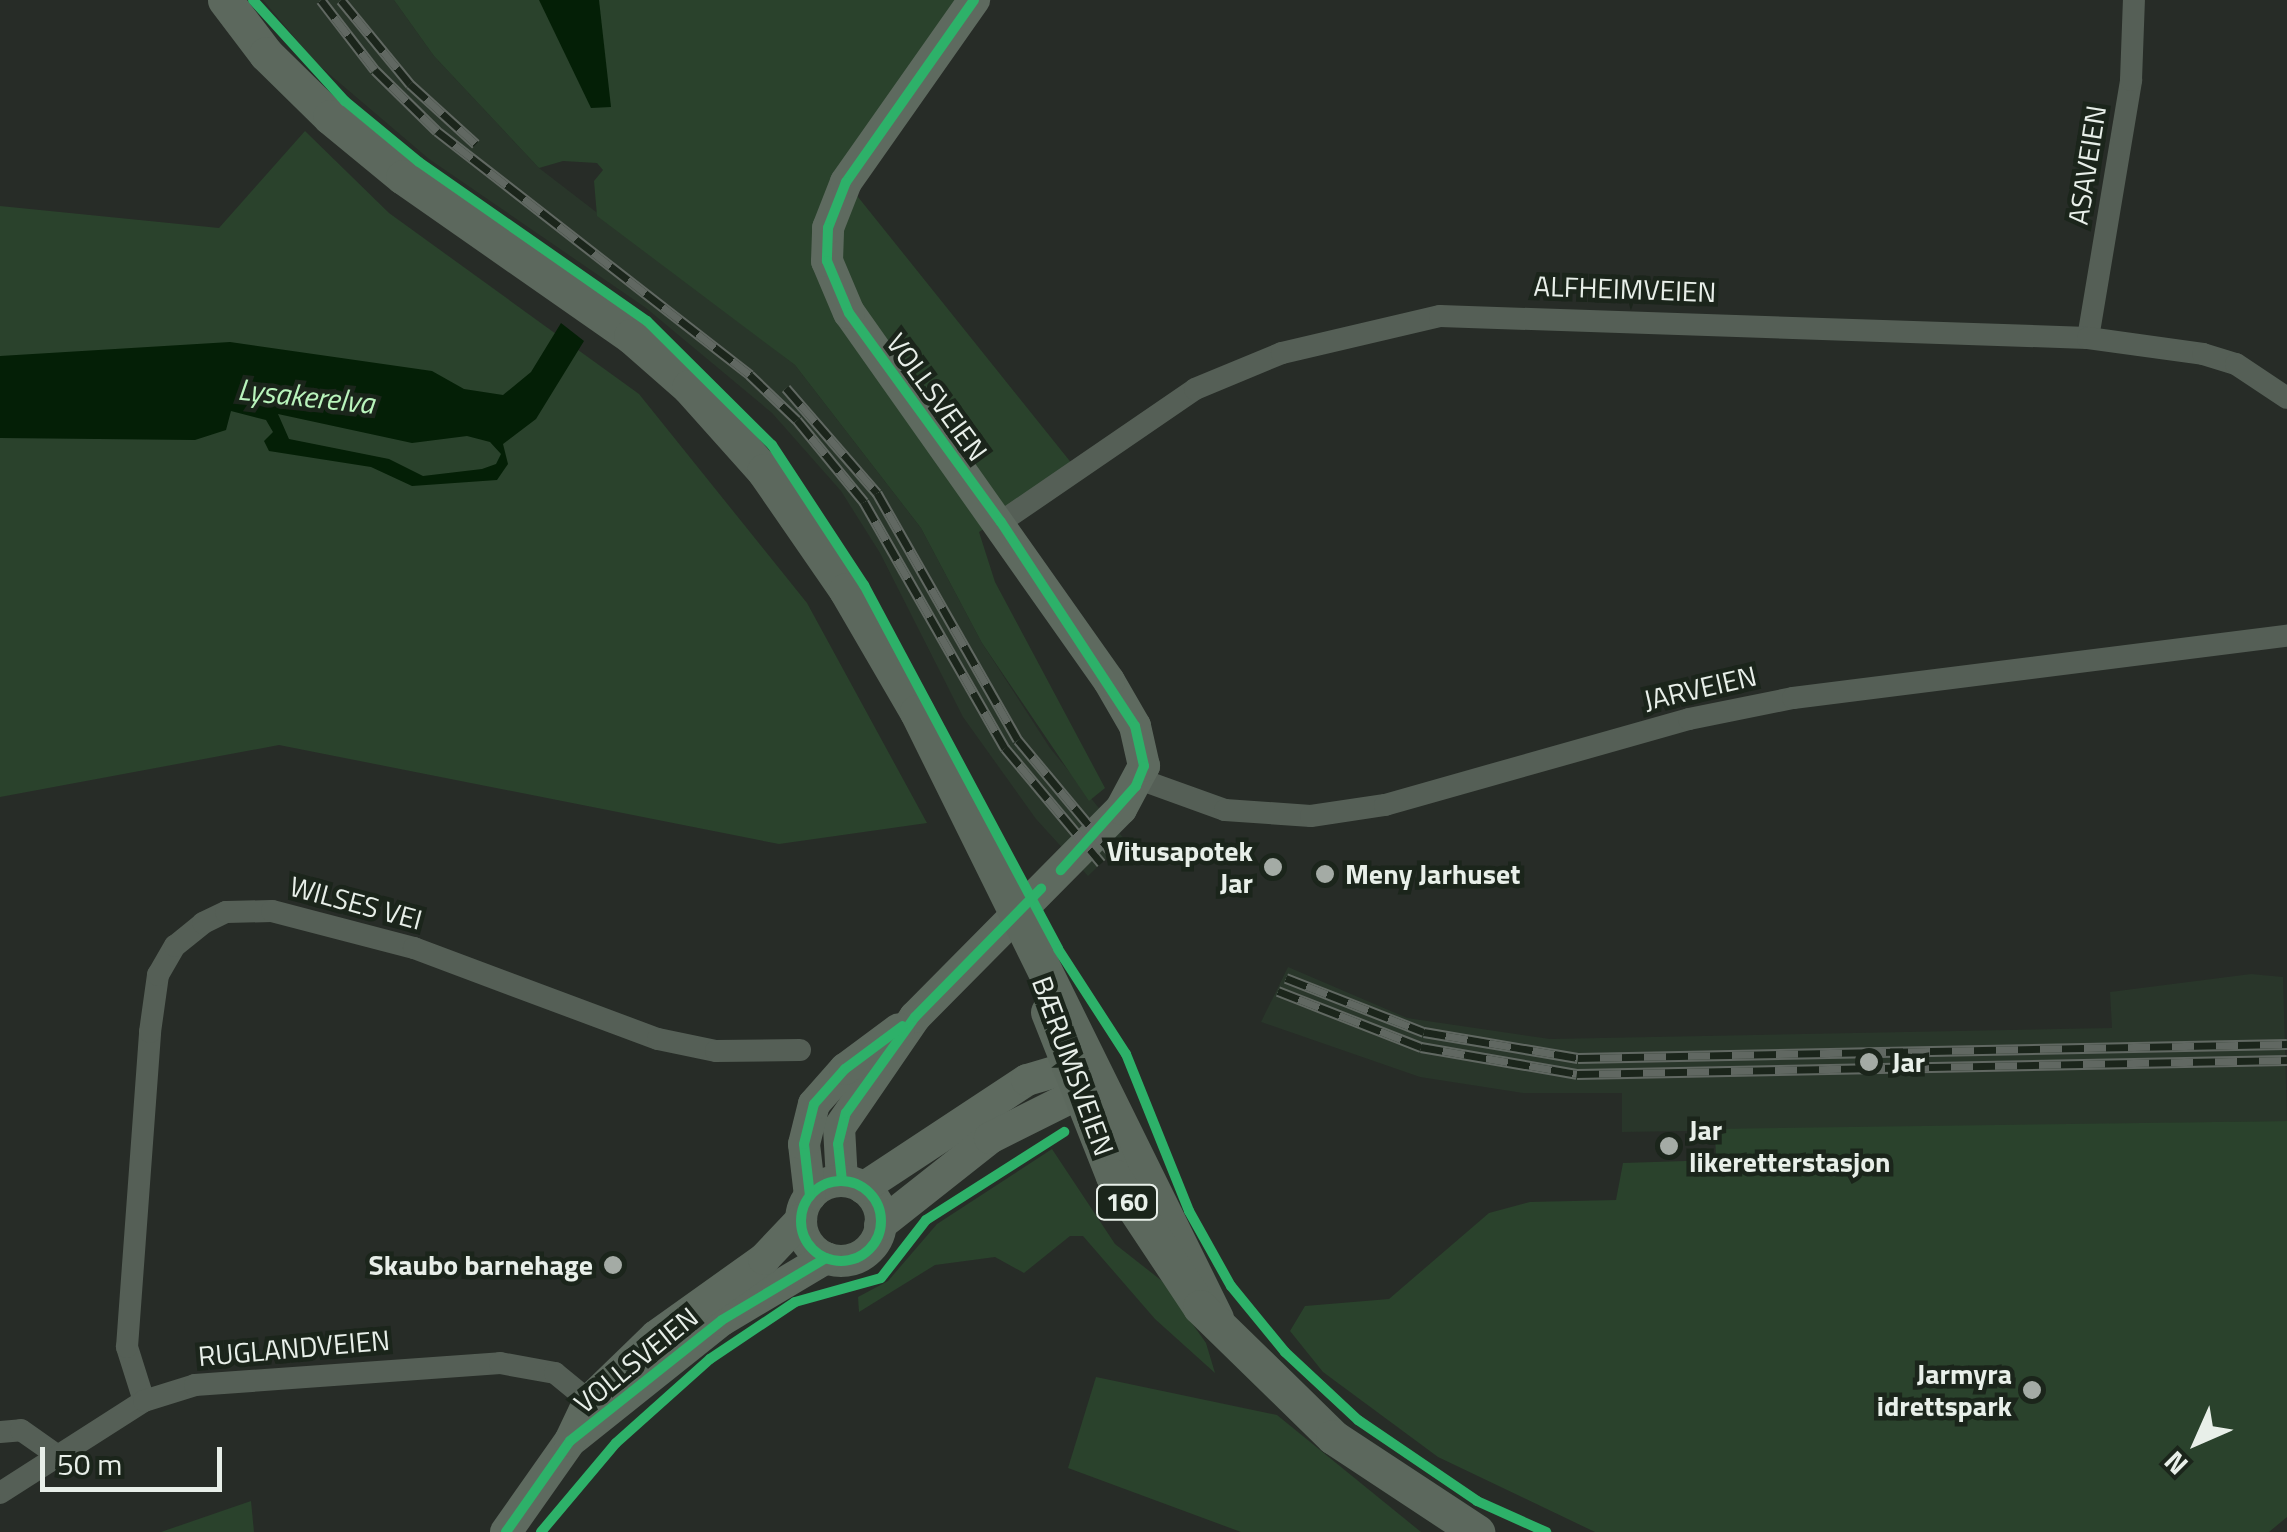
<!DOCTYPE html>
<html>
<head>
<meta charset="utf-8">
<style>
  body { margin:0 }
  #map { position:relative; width:2287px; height:1532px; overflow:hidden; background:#272c27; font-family:"Titillium Web",sans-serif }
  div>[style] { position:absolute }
  .built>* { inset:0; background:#29362a }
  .green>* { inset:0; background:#2a422c }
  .water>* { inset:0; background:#041f06 }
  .street>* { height:22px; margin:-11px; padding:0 11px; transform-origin:11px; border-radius:11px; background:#555f56 }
  .secondary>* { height:32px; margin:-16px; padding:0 16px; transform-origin:16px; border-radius:16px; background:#5e6a5f }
  .secondary>.ring { margin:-16px; padding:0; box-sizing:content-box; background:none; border:32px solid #5e6a5f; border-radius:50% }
  .primary>* { height:35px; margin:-17.5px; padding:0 17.5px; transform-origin:17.5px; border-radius:17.5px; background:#5c685d }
  .rail>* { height:11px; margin-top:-5.5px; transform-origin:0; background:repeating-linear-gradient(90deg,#1b251b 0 22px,#616862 0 44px); box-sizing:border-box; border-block:2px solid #616862 }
  .cycleway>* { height:10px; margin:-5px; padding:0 5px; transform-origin:5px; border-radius:5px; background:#2db169 }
  .cycleway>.ring { margin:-5px; padding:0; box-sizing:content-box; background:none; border:10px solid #2db169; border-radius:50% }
  .dots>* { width:28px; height:28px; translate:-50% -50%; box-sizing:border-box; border:5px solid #1b251b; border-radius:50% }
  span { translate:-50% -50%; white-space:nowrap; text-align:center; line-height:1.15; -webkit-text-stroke:9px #1b251b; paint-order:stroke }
  .shield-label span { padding:2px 8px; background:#1b251b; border:2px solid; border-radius:8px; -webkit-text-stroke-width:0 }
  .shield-label { font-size:25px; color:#e8efe9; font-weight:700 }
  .street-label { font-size:28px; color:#e8efe9 }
  .poi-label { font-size:28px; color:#e8efe9; font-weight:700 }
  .right { translate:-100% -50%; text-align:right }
  .left { translate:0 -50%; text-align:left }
  .water-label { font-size:30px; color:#b9f4bc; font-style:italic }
  .north { position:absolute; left:2147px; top:1392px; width:100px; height:100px; -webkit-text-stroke:8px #1b251b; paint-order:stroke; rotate:225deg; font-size:28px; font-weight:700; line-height:40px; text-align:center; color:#e8efe9 }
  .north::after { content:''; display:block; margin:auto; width:35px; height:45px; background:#e8efe9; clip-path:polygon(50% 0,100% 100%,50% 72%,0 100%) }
  .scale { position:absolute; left:40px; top:1447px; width:182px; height:45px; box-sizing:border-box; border:5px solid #e8efe9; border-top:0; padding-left:12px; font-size:30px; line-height:35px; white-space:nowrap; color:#e8efe9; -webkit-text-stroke:8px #1b251b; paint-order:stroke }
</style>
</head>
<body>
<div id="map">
  <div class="built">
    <i style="clip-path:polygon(263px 0,394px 0,434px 56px,539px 168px,795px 365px,921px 528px,982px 643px,1050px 748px,1125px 840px,1088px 876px,1036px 819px,963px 717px,880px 553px,841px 491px,772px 413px,646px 308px,429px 159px,315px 62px)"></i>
    <i style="clip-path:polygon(1288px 967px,1407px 1018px,1550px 1039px,2112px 1028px,2110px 992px,2251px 974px,2283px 977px,2287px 1121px,1622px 1132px,1622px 1093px,1523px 1093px,1420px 1077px,1261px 1022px)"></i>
  </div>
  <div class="green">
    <i style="clip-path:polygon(394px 0,974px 0,846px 182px,1077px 470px,979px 532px,995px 582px,1105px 788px,1089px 801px,982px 643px,921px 528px,795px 365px,597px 216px,594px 181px,603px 170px,597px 163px,563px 161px,539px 168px,434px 56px)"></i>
    <i style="clip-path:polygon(305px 131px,389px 213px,639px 394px,807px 603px,927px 823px,779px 844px,279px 745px,0 797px,0 206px,219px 228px)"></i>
    <i style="clip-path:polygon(2287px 1121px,2287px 1517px,2269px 1532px,1595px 1532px,1438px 1457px,1323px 1372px,1290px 1331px,1305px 1306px,1389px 1299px,1489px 1213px,1530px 1202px,1616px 1200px,1623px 1163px,1716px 1160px,1715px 1129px)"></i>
    <i style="clip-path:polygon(1052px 1149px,1115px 1244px,1162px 1281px,1206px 1343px,1215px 1373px,1155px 1319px,1083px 1236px,1070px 1236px,1024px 1273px,995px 1257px,935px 1265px,859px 1312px,858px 1297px,888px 1281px,937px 1224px)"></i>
    <i style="clip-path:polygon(1096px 1377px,1277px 1415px,1421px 1532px,1241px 1532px,1068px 1468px)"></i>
    <i style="clip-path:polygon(251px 1501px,254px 1532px,161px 1532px)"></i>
  </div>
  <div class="water">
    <i style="clip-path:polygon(539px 0,599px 0,611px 107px,591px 108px)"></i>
    <i style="clip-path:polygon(evenodd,561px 323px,584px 341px,536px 419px,503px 444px,508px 464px,497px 480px,412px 486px,371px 467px,269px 451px,264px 441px,273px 432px,266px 420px,231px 411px,226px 430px,195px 440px,0 438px,0 356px,230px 342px,432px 371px,464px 389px,503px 395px,531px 372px,561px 323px,278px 414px,412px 443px,467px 436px,490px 442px,501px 454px,496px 464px,482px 469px,423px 476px,389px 459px,289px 439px,278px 414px)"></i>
  </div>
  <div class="street">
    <i style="left:2088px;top:338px;width:262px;rotate:-80.5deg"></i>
    <i style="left:2131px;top:80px;width:80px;rotate:-87.9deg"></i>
    <i style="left:1001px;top:522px;width:235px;rotate:-34.4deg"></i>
    <i style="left:1195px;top:389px;width:94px;rotate:-22.5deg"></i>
    <i style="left:1282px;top:353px;width:162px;rotate:-13.2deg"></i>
    <i style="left:1440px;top:316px;width:648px;rotate:1.94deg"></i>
    <i style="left:2088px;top:338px;width:116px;rotate:7.9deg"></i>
    <i style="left:2203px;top:354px;width:34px;rotate:17deg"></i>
    <i style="left:2236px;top:364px;width:61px;rotate:33.7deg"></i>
    <i style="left:1139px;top:779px;width:91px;rotate:19.8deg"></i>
    <i style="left:1225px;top:810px;width:86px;rotate:4deg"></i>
    <i style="left:1311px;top:816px;width:75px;rotate:-8.5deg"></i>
    <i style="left:1385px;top:805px;width:316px;rotate:-15.8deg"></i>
    <i style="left:1689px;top:719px;width:106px;rotate:-11.4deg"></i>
    <i style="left:1793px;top:698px;width:498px;rotate:-7.2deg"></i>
    <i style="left:144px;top:1401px;width:57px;rotate:-107.5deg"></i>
    <i style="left:127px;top:1347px;width:316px;rotate:-85.8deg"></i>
    <i style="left:150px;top:1032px;width:58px;rotate:-82deg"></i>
    <i style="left:158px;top:975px;width:34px;rotate:-60deg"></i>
    <i style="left:175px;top:946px;width:36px;rotate:-39deg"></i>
    <i style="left:203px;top:923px;width:25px;rotate:-26deg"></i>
    <i style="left:226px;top:912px;width:46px;rotate:-1.2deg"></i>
    <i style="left:272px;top:911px;width:147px;rotate:14.6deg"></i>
    <i style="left:414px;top:948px;width:260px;rotate:20.5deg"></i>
    <i style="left:658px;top:1039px;width:59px;rotate:11.7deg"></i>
    <i style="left:716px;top:1051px;width:84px;rotate:-0.7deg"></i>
    <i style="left:0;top:1432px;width:21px;rotate:-5deg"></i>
    <i style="left:21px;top:1430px;width:45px;rotate:35.1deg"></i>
    <i style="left:0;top:1493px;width:171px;rotate:-32.6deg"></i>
    <i style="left:144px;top:1401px;width:53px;rotate:-17.4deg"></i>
    <i style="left:195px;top:1385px;width:306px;rotate:-4.1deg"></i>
    <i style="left:500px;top:1363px;width:56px;rotate:10.3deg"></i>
    <i style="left:555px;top:1373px;width:58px;rotate:39.4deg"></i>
  </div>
  <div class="secondary">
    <i style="left:842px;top:1181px;width:53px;rotate:-93.2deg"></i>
    <i style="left:839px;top:1128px;width:135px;rotate:-55.6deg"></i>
    <i style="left:915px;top:1017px;width:293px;rotate:-45.3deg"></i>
    <i style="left:1121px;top:809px;width:49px;rotate:-61.9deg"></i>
    <i style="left:1144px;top:766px;width:41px;rotate:-102.7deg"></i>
    <i style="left:1135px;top:726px;width:52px;rotate:-120deg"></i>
    <i style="left:1109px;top:681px;width:451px;rotate:-125.2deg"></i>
    <i style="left:849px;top:313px;width:56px;rotate:-112.9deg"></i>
    <i style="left:827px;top:261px;width:33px;rotate:-88deg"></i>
    <i style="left:828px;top:228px;width:49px;rotate:-68.6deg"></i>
    <i style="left:846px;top:182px;width:223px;rotate:-54.9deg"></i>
    <i class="ring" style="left:801px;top:1181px;width:48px;height:48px"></i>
    <i style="left:863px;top:1188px;width:196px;rotate:-33.4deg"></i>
    <i style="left:1027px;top:1080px;width:43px;rotate:-16.3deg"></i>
    <i style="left:1068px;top:1068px;width:28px;rotate:18deg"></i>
    <i style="left:810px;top:1196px;width:52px;rotate:-96.6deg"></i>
    <i style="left:804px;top:1144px;width:41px;rotate:-76deg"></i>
    <i style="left:814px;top:1104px;width:47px;rotate:-48.5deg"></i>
    <i style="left:845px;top:1069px;width:67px;rotate:-36.5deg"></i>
    <i style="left:880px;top:1225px;width:140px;rotate:-38.3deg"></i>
    <i style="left:990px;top:1138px;width:123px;rotate:-26.6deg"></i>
    <i style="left:574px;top:1438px;width:189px;rotate:-38.6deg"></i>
    <i style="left:722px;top:1320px;width:121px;rotate:-30.8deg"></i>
    <i style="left:506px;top:1532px;width:111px;rotate:-54.9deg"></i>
    <i style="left:570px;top:1441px;width:44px;rotate:-64.6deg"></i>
    <i style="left:589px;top:1401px;width:93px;rotate:-44.1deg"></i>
    <i style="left:656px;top:1336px;width:133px;rotate:-35.5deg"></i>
    <i style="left:764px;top:1259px;width:54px;rotate:-46.5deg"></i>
  </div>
  <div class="primary">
    <i style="left:225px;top:0;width:68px;rotate:52.8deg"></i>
    <i style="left:266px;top:54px;width:90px;rotate:44.5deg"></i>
    <i style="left:330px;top:117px;width:94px;rotate:39.4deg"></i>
    <i style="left:403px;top:177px;width:278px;rotate:34.9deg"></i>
    <i style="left:631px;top:336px;width:77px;rotate:41.3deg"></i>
    <i style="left:689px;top:387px;width:113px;rotate:48.2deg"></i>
    <i style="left:764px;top:471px;width:145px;rotate:55.4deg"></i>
    <i style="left:846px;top:590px;width:141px;rotate:59.8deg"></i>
    <i style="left:917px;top:712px;width:676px;rotate:63.74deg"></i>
    <i style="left:1048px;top:1012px;width:176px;rotate:68.4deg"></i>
    <i style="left:1113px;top:1176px;width:157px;rotate:56.4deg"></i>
    <i style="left:1200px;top:1307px;width:186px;rotate:44.3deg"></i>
    <i style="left:1333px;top:1437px;width:173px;rotate:33.4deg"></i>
  </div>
  <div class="rail">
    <i style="left:321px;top:0;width:88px;rotate:52.4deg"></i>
    <i style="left:375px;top:70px;width:87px;rotate:44.5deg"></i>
    <i style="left:437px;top:131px;width:397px;rotate:37.9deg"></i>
    <i style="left:750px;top:375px;width:65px;rotate:43.8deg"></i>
    <i style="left:797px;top:420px;width:106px;rotate:50.7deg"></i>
    <i style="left:864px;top:502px;width:284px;rotate:60.2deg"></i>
    <i style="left:1005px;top:748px;width:150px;rotate:50.1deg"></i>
    <i style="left:341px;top:0;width:109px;rotate:50.6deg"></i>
    <i style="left:410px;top:84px;width:89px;rotate:42.3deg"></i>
    <i style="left:786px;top:388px;width:139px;rotate:49.1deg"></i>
    <i style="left:877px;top:493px;width:284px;rotate:60.3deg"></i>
    <i style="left:1018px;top:740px;width:147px;rotate:50.2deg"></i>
    <i style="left:1286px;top:978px;width:148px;rotate:21.4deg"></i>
    <i style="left:1424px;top:1032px;width:156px;rotate:9.6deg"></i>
    <i style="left:1578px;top:1058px;width:709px;rotate:-1.13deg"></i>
    <i style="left:1278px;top:991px;width:154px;rotate:21.4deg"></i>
    <i style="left:1421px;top:1047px;width:158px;rotate:9.8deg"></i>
    <i style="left:1577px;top:1074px;width:710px;rotate:-1.13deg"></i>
  </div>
  <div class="cycleway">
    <i style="left:253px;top:0;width:137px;rotate:47.7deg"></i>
    <i style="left:345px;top:101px;width:96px;rotate:39.5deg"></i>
    <i style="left:419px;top:162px;width:278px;rotate:34.9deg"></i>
    <i style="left:647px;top:321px;width:176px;rotate:44.8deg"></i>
    <i style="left:772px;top:445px;width:168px;rotate:56.7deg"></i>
    <i style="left:864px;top:585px;width:412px;rotate:61.9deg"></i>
    <i style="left:1058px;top:949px;width:125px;rotate:57.1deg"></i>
    <i style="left:1126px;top:1054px;width:169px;rotate:68.1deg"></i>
    <i style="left:1189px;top:1211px;width:86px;rotate:60.8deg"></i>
    <i style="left:1231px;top:1286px;width:85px;rotate:50.7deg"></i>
    <i style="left:1285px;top:1352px;width:100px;rotate:43deg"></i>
    <i style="left:1358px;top:1420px;width:144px;rotate:34.2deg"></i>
    <i style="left:1477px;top:1501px;width:76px;rotate:24.2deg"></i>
    <i style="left:974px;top:0;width:223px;rotate:125.1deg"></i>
    <i style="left:846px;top:182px;width:49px;rotate:111.4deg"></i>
    <i style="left:828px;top:228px;width:33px;rotate:92deg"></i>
    <i style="left:827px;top:261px;width:56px;rotate:67.1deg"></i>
    <i style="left:849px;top:313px;width:258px;rotate:54deg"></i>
    <i style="left:1001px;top:522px;width:244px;rotate:56.7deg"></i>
    <i style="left:1135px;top:726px;width:41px;rotate:77.3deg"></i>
    <i style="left:1144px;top:766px;width:22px;rotate:112deg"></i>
    <i style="left:1136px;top:786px;width:113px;rotate:131.8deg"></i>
    <i style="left:842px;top:1181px;width:37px;rotate:-96deg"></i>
    <i style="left:838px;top:1144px;width:32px;rotate:-76deg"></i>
    <i style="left:846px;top:1113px;width:118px;rotate:-54.3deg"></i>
    <i style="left:915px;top:1017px;width:180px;rotate:-45.5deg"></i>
    <i class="ring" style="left:801px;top:1181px;width:70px;height:70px"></i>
    <i style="left:810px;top:1196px;width:52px;rotate:-96.6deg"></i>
    <i style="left:804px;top:1144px;width:41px;rotate:-76deg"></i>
    <i style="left:814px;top:1104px;width:47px;rotate:-48.5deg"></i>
    <i style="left:845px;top:1069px;width:72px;rotate:-36.6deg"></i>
    <i style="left:506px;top:1532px;width:111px;rotate:-54.9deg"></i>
    <i style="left:570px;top:1441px;width:194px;rotate:-38.5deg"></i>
    <i style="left:722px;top:1320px;width:121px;rotate:-30.8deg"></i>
    <i style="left:541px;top:1532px;width:116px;rotate:-49.9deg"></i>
    <i style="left:616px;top:1443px;width:126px;rotate:-41.8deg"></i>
    <i style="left:710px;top:1359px;width:102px;rotate:-33.8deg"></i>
    <i style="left:795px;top:1302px;width:89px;rotate:-15.6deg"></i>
    <i style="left:881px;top:1278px;width:73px;rotate:-52.2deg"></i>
    <i style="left:926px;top:1220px;width:164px;rotate:-32.5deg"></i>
  </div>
  <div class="dots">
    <i style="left:1273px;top:867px;background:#a4aba5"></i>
    <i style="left:1325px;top:874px;background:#a4aba5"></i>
    <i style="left:1869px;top:1062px;background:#a4aba5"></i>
    <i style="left:1669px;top:1146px;background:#a4aba5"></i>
    <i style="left:613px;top:1265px;background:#a4aba5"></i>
    <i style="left:2032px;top:1390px;background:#a4aba5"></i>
  </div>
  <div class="shield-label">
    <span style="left:1127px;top:1202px">160</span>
  </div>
  <div class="street-label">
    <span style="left:2087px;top:165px;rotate:-81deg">ASAVEIEN</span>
    <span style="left:1625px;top:289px;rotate:2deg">ALFHEIMVEIEN</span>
    <span style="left:937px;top:397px;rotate:54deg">VOLLSVEIEN</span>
    <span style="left:1700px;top:688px;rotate:-13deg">JARVEIEN</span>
    <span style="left:356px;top:903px;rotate:15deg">WILSES VEI</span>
    <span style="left:1073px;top:1066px;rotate:70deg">BÆRUMSVEIEN</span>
    <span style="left:294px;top:1348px;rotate:-5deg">RUGLANDVEIEN</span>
    <span style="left:636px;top:1360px;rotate:-39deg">VOLLSVEIEN</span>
  </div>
  <div class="poi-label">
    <span class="right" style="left:1253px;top:867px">Vitusapotek<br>Jar</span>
    <span class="left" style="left:1345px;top:874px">Meny Jarhuset</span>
    <span class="left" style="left:1892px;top:1062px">Jar</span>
    <span class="left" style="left:1689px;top:1146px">Jar<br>likeretterstasjon</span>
    <span class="right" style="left:593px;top:1265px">Skaubo barnehage</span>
    <span class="right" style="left:2012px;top:1390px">Jarmyra<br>idrettspark</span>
  </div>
  <div class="water-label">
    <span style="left:306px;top:396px;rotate:6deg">Lysakerelva</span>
  </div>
  <div class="north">N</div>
  <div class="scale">50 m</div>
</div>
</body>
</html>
